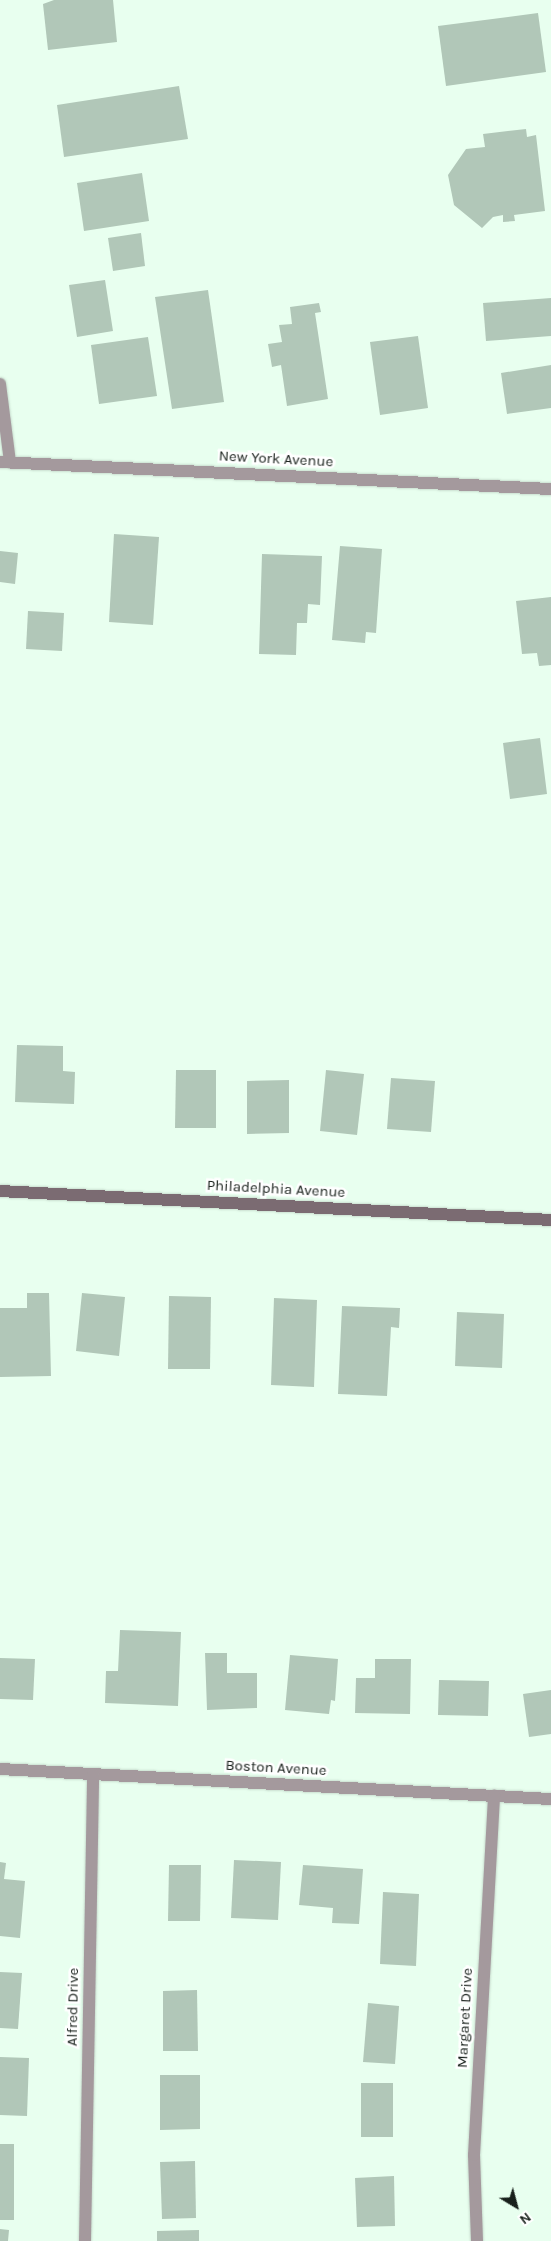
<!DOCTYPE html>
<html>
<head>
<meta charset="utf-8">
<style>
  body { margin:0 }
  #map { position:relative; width:551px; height:2241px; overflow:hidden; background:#e8ffef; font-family:Karla,sans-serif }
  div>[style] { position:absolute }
  .building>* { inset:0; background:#b1c7b8 }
  .roads { filter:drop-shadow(0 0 1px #c7dbcd) drop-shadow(0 0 1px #c7dbcd) }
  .street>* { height:12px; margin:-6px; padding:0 6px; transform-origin:6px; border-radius:6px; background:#a4999d }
  .secondary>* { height:12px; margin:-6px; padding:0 6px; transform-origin:6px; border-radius:6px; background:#7b6b72 }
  span { translate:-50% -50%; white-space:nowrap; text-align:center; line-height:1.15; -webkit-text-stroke:5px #fff; paint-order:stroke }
  .street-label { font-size:15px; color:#18201b }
  .north { position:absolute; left:491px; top:2181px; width:50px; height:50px; -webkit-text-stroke:4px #fff; paint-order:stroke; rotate:143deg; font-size:14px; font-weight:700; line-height:20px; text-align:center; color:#18201b }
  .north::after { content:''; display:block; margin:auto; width:18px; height:22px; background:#18201b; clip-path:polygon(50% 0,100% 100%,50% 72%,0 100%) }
</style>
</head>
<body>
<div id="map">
  <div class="building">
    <i style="clip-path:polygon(54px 0,113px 0,117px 42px,48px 50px,43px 4px)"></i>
    <i style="clip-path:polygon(538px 13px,546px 72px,446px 86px,438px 26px)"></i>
    <i style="clip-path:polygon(179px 86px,188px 139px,64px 157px,57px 105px)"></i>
    <i style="clip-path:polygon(526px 129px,527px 137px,536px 135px,545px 211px,514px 215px,515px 221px,503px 222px,503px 215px,493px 217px,482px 228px,454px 205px,448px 175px,466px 149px,485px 147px,483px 134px)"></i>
    <i style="clip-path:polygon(142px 173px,149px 221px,84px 231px,77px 183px)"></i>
    <i style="clip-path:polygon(141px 233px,145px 266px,113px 271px,108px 238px)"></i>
    <i style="clip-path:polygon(105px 280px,113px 331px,77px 337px,69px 285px)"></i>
    <i style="clip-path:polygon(208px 290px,224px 402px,172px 409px,155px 297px)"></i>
    <i style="clip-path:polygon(551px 298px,551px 336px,486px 341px,483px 303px)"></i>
    <i style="clip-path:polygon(319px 303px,321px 312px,315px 313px,328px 399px,287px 406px,281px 365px,272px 367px,268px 344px,282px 342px,279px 325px,292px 324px,290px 307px)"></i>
    <i style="clip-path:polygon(418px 336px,428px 408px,380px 415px,370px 342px)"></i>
    <i style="clip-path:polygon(148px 337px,157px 396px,99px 404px,91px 345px)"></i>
    <i style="clip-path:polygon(551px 365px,551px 408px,507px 414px,501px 373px)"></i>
    <i style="clip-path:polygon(114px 534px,159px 537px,153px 625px,109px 622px)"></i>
    <i style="clip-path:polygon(340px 546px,382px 549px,376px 633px,366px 632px,365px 643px,332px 640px)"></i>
    <i style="clip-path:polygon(0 551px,18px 553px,15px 584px,0 582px)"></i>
    <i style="clip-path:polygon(262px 554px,322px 556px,320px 605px,308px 604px,307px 623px,297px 623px,296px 655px,259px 654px)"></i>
    <i style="clip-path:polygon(551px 597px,551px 665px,539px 666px,537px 653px,522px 654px,516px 601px)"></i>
    <i style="clip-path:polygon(28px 611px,64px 613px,62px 651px,26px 649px)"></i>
    <i style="clip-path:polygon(540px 738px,547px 794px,510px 799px,503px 743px)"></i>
    <i style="clip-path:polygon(17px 1045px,63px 1046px,63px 1071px,75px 1072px,74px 1104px,15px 1102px)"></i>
    <i style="clip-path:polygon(176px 1070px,216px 1070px,216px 1128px,175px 1128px)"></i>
    <i style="clip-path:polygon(326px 1070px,364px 1074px,357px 1135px,320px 1131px)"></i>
    <i style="clip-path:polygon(391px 1078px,435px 1081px,431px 1132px,387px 1129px)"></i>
    <i style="clip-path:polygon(289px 1080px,289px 1133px,247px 1134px,247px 1081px)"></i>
    <i style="clip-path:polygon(27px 1293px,49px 1293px,51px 1376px,0 1377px,0 1308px,27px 1308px)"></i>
    <i style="clip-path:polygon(82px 1293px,125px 1297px,119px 1356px,76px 1351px)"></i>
    <i style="clip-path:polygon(169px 1296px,211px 1297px,210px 1369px,168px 1369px)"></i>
    <i style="clip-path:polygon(274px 1298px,317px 1300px,314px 1387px,271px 1385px)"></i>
    <i style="clip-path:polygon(342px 1306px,400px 1308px,399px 1328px,391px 1327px,387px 1396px,338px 1394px)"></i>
    <i style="clip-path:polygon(457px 1312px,504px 1314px,502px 1368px,455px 1366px)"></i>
    <i style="clip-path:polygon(120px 1630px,181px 1632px,178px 1706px,105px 1703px,106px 1671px,118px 1671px)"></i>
    <i style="clip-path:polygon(205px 1653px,227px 1653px,227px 1673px,257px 1673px,257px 1708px,207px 1710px)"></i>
    <i style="clip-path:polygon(290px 1655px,338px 1659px,335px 1701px,331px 1700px,329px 1714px,285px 1710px)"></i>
    <i style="clip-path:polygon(0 1658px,35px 1659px,33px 1700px,0 1699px)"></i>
    <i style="clip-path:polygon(375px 1659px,411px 1659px,410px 1714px,355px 1713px,356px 1678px,375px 1678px)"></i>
    <i style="clip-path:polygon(439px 1680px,489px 1681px,488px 1716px,438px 1715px)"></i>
    <i style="clip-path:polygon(551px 1690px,551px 1734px,529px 1737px,523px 1694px)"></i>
    <i style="clip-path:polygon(234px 1860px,281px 1862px,278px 1920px,231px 1918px)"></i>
    <i style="clip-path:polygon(0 1862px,6px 1863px,4px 1879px,25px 1881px,20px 1938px,0 1936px)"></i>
    <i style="clip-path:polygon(169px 1865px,201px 1865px,200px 1921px,168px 1921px)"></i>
    <i style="clip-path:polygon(303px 1865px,363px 1869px,359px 1924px,332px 1923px,333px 1908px,299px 1905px)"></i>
    <i style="clip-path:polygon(383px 1892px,419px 1894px,416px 1966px,380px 1964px)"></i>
    <i style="clip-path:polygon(0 1972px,22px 1973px,18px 2029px,0 2028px)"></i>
    <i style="clip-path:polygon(197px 1990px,198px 2051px,163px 2051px,163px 1991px)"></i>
    <i style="clip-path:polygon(368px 2003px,399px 2006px,395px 2064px,363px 2062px)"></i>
    <i style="clip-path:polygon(0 2057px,29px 2058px,27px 2116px,0 2115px)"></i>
    <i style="clip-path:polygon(160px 2075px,200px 2075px,200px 2129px,160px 2130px)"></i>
    <i style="clip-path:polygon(361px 2083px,393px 2083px,393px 2137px,361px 2137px)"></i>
    <i style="clip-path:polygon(0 2144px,14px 2144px,14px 2220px,0 2220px)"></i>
    <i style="clip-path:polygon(195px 2161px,196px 2218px,162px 2219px,160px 2162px)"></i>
    <i style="clip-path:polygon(394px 2176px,395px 2226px,357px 2227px,355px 2178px)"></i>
    <i style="clip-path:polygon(0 2229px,9px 2230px,8px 2241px,0 2241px)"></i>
    <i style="clip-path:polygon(199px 2230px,199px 2241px,157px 2241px,157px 2231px)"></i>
  </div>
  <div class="roads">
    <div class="street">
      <i style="left:0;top:384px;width:79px;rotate:82.7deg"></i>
      <i style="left:0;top:462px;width:552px;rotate:2.81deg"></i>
      <i style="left:0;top:1769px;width:552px;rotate:3.12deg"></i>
      <i style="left:85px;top:2241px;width:467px;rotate:-89deg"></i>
      <i style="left:477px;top:2241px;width:86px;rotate:-92deg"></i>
      <i style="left:474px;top:2155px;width:360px;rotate:-86.8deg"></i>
    </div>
    <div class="secondary">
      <i style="left:0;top:1191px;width:552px;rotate:3.01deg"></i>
    </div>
  </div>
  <div class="street-label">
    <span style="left:276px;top:459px;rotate:3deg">New York Avenue</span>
    <span style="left:276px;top:1189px;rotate:3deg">Philadelphia Avenue</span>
    <span style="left:276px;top:1768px;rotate:3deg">Boston Avenue</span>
    <span style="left:73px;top:2007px;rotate:-89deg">Alfred Drive</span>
    <span style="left:465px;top:2018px;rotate:-87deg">Margaret Drive</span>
  </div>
  <div class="north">N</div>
</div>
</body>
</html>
